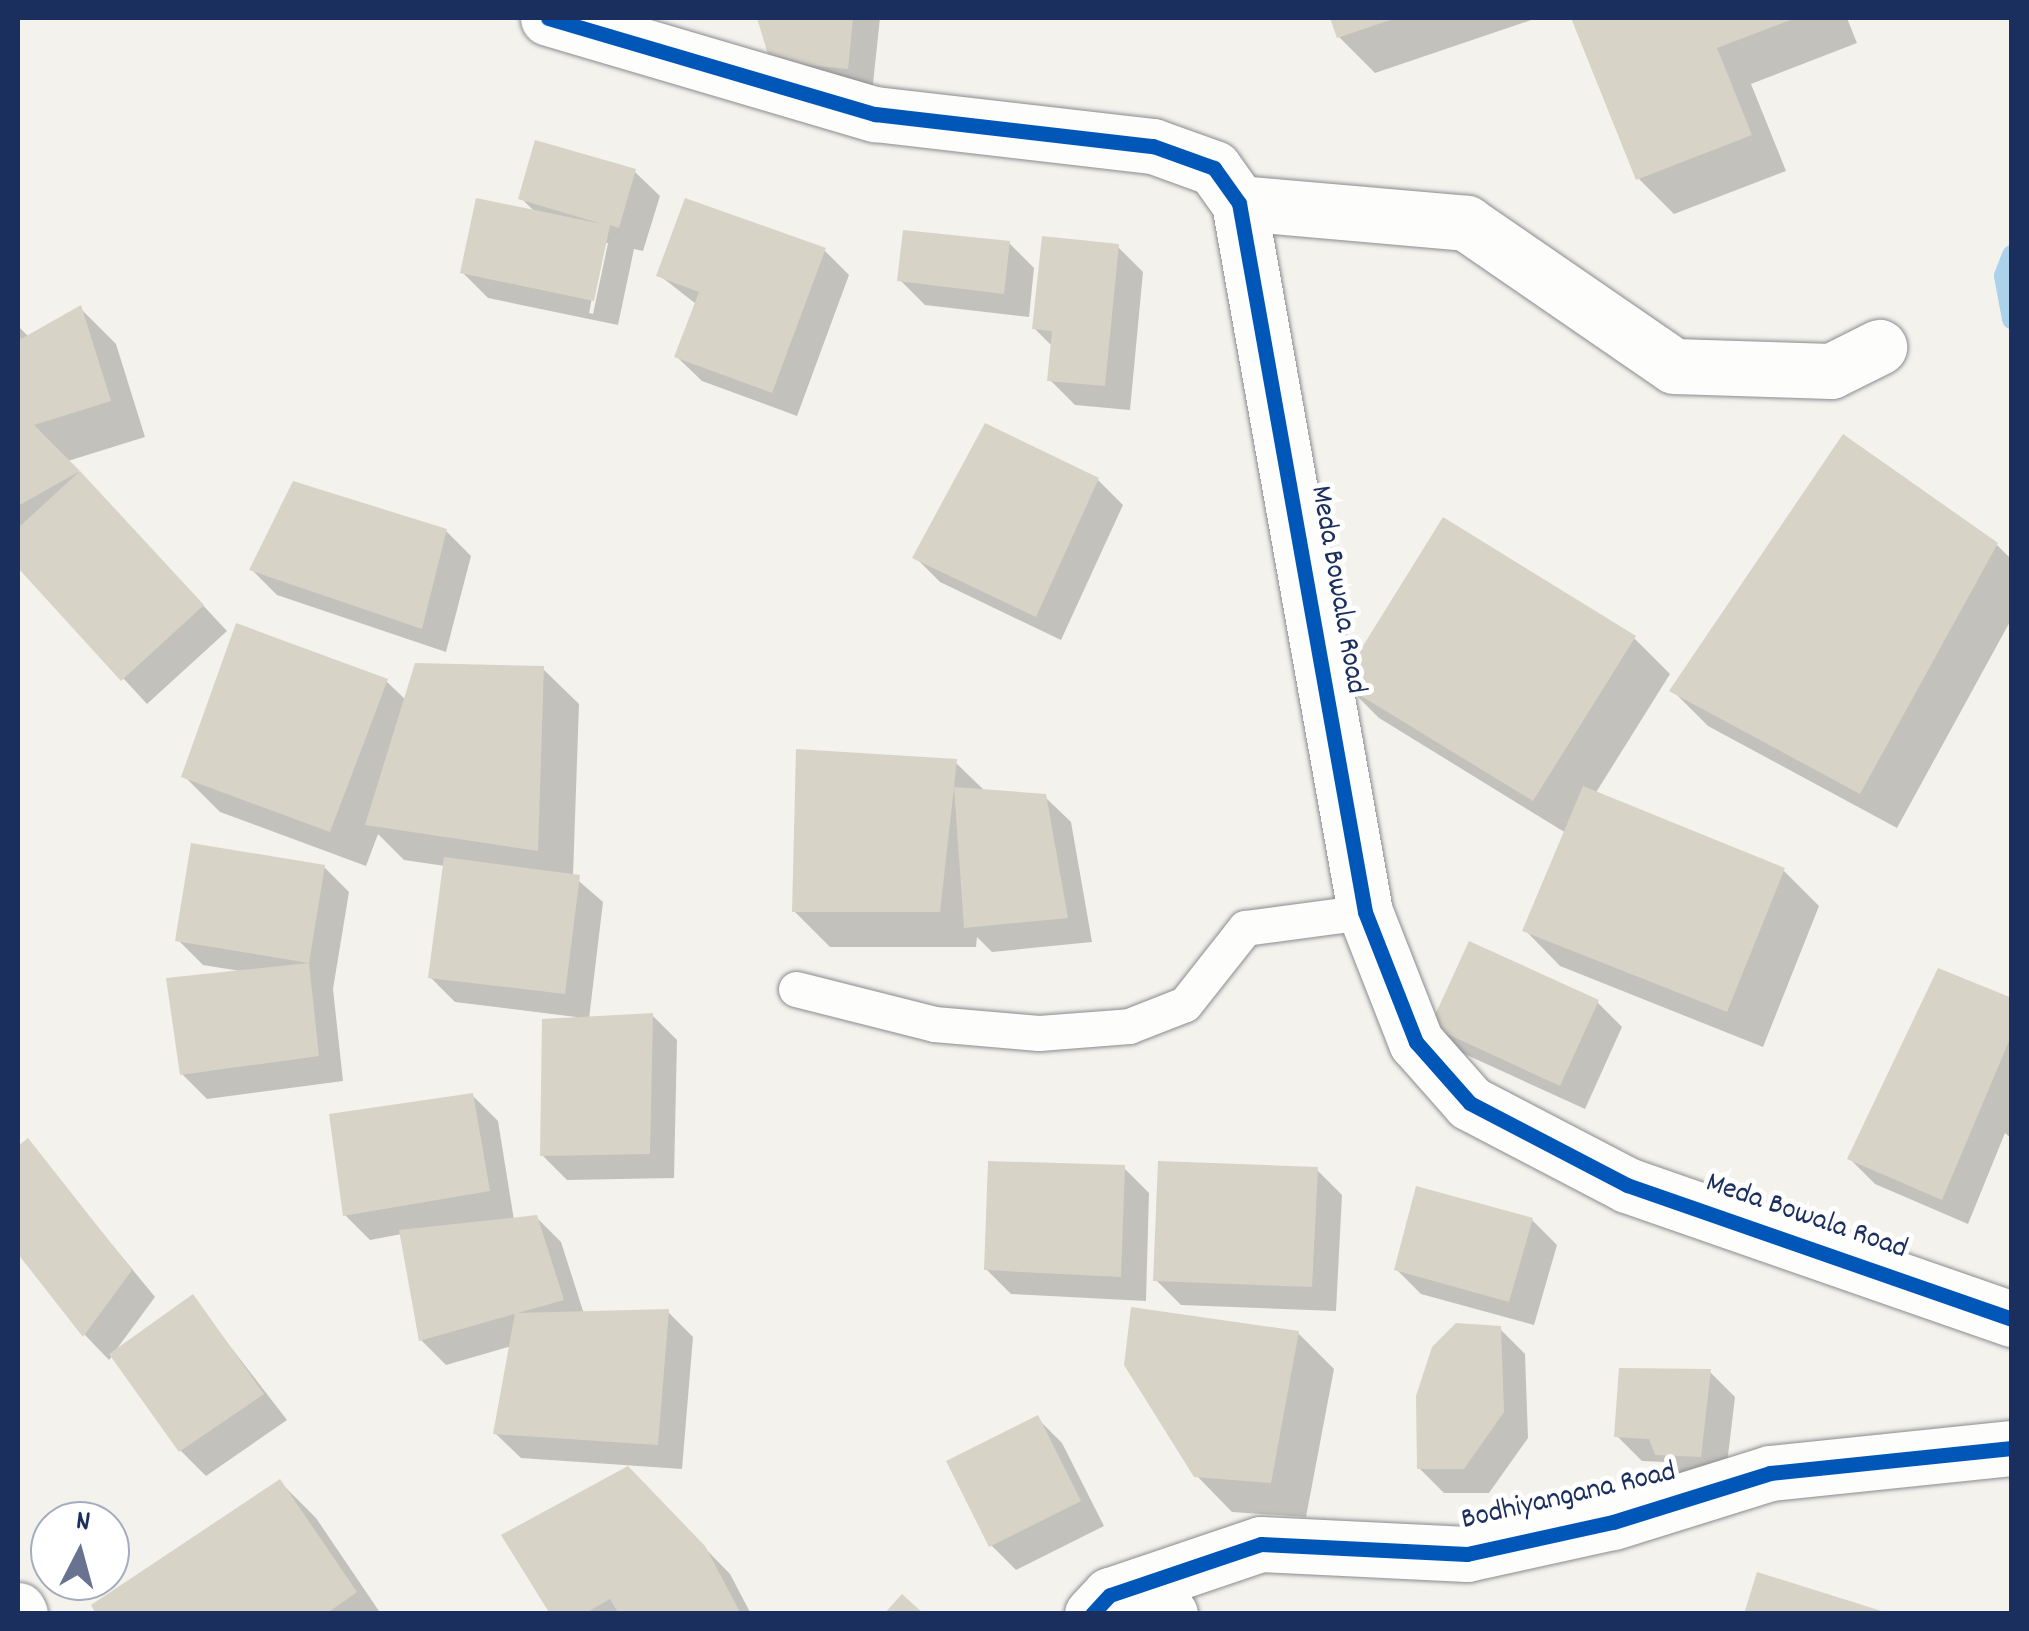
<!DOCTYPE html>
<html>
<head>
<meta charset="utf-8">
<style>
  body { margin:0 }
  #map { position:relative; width:2029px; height:1631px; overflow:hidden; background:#f4f2ec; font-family:Dekko,sans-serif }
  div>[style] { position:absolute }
  .shadow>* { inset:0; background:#0003 }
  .stream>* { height:20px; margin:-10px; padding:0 10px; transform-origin:10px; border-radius:10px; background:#abd1eb }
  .building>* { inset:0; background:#d8d3c7 }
  .roads { filter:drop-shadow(0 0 2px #898c92) drop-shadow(0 0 2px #898c92) }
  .lane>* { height:35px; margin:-17.5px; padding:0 17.5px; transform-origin:17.5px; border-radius:17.5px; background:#fdfdfc }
  .street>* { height:55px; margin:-27.5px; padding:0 27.5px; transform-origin:27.5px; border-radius:27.5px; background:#fdfdfc }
  .secondary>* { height:55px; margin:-27.5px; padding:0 27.5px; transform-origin:27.5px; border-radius:27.5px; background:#fdfdfc }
  .cycleway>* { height:15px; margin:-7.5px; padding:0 7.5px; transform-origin:7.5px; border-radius:7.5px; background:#0057b8 }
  span { translate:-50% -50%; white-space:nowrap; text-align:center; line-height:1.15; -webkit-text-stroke:10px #fff; paint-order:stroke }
  .street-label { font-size:30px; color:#1b2f5e }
  .frame { position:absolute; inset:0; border:20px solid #1b2f5e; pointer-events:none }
  .north { position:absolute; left:30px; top:1501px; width:100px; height:100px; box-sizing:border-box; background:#fff; border:2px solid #a4acbf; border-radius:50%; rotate:6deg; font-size:28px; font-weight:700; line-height:40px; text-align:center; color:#1b2f5e }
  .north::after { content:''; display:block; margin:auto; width:35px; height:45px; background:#677390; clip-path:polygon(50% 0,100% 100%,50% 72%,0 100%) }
</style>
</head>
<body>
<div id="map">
  <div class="shadow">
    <i style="clip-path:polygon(760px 18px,880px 18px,872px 93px,772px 59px)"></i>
    <i style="clip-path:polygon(1333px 18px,1537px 18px,1375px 73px,1339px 37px)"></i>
    <i style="clip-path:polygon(1574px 18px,1847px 18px,1857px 43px,1751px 84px,1786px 171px,1674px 214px,1638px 178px)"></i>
    <i style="clip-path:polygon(evenodd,635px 172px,660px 196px,643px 251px,634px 249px,618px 325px,488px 298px,463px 273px,535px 212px,521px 198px,635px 172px,603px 243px,608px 243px,593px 314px,589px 313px,603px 243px)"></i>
    <i style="clip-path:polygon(1009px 243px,1034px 268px,1029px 317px,925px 305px,900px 280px)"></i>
    <i style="clip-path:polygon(1118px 247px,1143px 272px,1130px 410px,1075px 405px,1050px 380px,1053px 347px,1034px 328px)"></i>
    <i style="clip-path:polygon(824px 250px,849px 275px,797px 416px,702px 381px,677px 357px,696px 304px,659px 275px)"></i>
    <i style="clip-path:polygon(80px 308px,116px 344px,145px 437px,68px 461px,227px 631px,147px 704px,18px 564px,18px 326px,30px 338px)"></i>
    <i style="clip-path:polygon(1098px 480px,1123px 505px,1061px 640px,940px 582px,915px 557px)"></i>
    <i style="clip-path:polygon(446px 531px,471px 556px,446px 652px,277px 595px,252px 570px)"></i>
    <i style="clip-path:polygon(1996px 544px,2012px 560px,2012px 618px,1897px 828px,1708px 726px,1672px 690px)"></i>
    <i style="clip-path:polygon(1634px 638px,1670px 674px,1595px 794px,1783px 870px,1819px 906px,1763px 1047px,1560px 966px,1525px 930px,1566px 833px,1379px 718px,1343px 682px)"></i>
    <i style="clip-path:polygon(543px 669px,579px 704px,573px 876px,603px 902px,589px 1019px,652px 1015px,677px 1040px,674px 1178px,567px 1180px,542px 1155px,576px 1017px,455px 1002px,430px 977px,445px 866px,404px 860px,378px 834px,366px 866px,220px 812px,184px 776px,386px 681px,406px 700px)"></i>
    <i style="clip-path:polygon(955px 762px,986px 792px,1045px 797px,1071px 822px,1092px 942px,992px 952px,977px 937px,976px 947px,830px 947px,794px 911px)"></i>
    <i style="clip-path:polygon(324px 867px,349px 892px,333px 989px,343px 1081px,207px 1099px,182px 1074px,240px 971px,203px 965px,178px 940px)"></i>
    <i style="clip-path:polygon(2012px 1001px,2012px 1139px,2005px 1133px,1968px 1224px,1875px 1184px,1850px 1159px)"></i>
    <i style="clip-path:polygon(1597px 1002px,1622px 1027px,1585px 1109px,1458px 1051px,1433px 1026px)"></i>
    <i style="clip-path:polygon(473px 1096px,498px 1121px,514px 1220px,536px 1217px,561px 1242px,584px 1314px,668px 1312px,693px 1337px,682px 1469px,521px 1458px,496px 1434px,512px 1346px,446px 1365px,421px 1340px,402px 1234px,370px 1240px,345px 1215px)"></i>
    <i style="clip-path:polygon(27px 1141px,155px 1297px,116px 1350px,192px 1297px,287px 1420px,206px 1476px,181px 1451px,113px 1355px,109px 1360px,85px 1335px,18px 1250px,18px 1149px)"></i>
    <i style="clip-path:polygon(1124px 1168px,1149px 1193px,1146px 1301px,1011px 1294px,986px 1269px)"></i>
    <i style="clip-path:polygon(1317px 1170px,1342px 1195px,1336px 1311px,1181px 1305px,1156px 1280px)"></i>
    <i style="clip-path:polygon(1532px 1220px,1557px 1245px,1534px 1325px,1421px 1294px,1396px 1269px)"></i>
    <i style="clip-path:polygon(1500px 1329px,1525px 1354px,1528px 1438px,1489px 1493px,1444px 1493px,1419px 1468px)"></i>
    <i style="clip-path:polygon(1298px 1333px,1334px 1369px,1306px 1517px,1232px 1512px,1196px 1475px)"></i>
    <i style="clip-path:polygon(1710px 1372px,1735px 1397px,1725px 1481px,1682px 1479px,1666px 1462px,1642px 1461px,1617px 1436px)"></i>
    <i style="clip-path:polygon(1037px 1418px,1062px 1443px,1104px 1526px,1016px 1570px,991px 1545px)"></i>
    <i style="clip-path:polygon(628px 1469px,730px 1574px,751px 1614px,553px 1614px)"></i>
    <i style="clip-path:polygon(280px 1482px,316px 1518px,381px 1614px,99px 1614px)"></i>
  </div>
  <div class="stream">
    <i style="left:2012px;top:255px;width:22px;rotate:111deg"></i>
    <i style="left:2004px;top:276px;width:44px;rotate:79.5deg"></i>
  </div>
  <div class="building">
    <i style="clip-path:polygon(757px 18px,853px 18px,848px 69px,770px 61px)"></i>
    <i style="clip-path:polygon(1330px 18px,1396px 18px,1337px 38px)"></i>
    <i style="clip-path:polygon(1571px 18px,1796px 18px,1717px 48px,1752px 135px,1636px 180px)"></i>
    <i style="clip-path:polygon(535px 140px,636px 169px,619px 228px,610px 225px,594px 301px,460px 273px,476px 198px,602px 224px,518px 199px)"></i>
    <i style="clip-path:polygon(685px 198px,826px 248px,772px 393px,674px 357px,699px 292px,656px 276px)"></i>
    <i style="clip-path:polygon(903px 230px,1010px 241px,1004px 294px,897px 281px)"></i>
    <i style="clip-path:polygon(1042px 236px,1119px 244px,1105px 386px,1047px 381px,1052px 331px,1032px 329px)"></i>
    <i style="clip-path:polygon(81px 305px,111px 401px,34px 425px,80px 471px,18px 506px,18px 333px,21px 339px)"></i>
    <i style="clip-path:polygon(985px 423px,1099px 478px,1036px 617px,912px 558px)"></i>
    <i style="clip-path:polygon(1843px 434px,1998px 543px,1860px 794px,1669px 691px)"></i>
    <i style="clip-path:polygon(80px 471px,204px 605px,121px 681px,18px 568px,18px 528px)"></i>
    <i style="clip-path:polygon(293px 481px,447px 529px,422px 629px,249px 570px)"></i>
    <i style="clip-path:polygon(1443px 517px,1636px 636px,1533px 801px,1340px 683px)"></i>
    <i style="clip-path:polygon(236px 623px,388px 679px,330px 832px,181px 777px)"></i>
    <i style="clip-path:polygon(415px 663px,544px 666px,538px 851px,365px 825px)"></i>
    <i style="clip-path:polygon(796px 749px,957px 759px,954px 787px,1046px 794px,1068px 918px,964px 928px,954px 787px,940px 912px,792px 912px)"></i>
    <i style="clip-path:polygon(1583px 786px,1785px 868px,1727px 1012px,1522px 931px)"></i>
    <i style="clip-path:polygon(191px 843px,325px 865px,309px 963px,175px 941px)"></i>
    <i style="clip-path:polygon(444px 857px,580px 875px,565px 994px,428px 978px)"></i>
    <i style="clip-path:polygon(1469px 941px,1599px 1000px,1560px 1086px,1430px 1026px)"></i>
    <i style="clip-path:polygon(309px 963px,319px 1056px,180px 1075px,166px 978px)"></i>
    <i style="clip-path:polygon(1938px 968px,2012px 998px,2012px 1034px,1942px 1200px,1847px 1159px)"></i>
    <i style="clip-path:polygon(653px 1013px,650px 1154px,540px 1156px,542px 1019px)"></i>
    <i style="clip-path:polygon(473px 1093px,490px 1191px,343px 1216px,329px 1114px)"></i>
    <i style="clip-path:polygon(28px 1138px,132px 1270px,83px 1337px,18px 1254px,18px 1146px)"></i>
    <i style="clip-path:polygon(988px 1161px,1125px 1165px,1121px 1277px,984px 1270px)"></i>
    <i style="clip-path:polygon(1158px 1161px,1318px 1167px,1312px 1287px,1153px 1281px)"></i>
    <i style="clip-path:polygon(1416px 1186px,1533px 1218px,1509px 1302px,1394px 1270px)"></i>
    <i style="clip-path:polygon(537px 1215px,564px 1300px,419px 1341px,399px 1230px)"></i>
    <i style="clip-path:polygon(193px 1294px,264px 1394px,179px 1452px,109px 1354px)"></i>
    <i style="clip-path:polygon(1131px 1307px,1299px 1331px,1271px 1483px,1194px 1477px,1124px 1365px)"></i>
    <i style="clip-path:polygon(669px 1309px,658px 1445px,493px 1434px,515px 1313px)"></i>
    <i style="clip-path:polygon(1456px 1323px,1501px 1326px,1504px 1412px,1464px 1469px,1417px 1469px,1416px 1396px,1432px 1347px)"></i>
    <i style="clip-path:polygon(1619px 1368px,1711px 1369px,1701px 1457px,1655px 1455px,1649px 1439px,1614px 1437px)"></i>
    <i style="clip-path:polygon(1038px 1415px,1081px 1501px,989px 1547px,946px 1461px)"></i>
    <i style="clip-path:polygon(628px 1466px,705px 1546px,741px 1614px,619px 1614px,610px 1599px,584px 1614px,550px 1614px,501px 1535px)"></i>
    <i style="clip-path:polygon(280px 1479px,357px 1592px,326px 1614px,96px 1614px,91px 1605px)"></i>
    <i style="clip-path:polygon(1757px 1572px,1888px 1613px,1887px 1614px,1744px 1614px)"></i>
    <i style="clip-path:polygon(902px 1594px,924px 1614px,884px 1614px)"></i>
  </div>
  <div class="roads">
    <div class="lane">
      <i style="left:796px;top:989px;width:142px;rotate:14.2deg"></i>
      <i style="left:934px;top:1024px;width:105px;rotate:4.9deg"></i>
      <i style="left:1039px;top:1033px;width:90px;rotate:-4.4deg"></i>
      <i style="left:1129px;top:1026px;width:60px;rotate:-21.4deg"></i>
      <i style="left:1185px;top:1004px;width:97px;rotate:-51.7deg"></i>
      <i style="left:1245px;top:928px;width:121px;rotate:-7.6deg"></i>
    </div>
    <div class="street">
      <i style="left:1239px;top:203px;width:228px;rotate:5deg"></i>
      <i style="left:1466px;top:223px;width:252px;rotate:34.5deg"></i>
      <i style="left:1674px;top:366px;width:157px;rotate:1.8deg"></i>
      <i style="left:1831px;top:371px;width:54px;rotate:-26.6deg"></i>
      <i style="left:1110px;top:1595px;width:63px;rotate:17.6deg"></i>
      <i style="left:18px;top:1610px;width:4px;rotate:63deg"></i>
    </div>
    <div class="secondary">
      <i style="left:548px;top:18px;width:341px;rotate:16.4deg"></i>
      <i style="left:875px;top:114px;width:280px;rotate:6.6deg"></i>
      <i style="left:1153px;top:146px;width:65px;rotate:19.8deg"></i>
      <i style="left:1214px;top:168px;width:43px;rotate:54.5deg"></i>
      <i style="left:1239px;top:203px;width:720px;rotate:79.92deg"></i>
      <i style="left:1365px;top:912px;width:140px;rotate:68.6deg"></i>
      <i style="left:1416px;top:1042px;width:81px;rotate:48.5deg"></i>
      <i style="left:1470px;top:1103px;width:177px;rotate:27.6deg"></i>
      <i style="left:1627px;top:1185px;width:408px;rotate:19.2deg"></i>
      <i style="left:1092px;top:1614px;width:26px;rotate:-47deg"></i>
      <i style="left:1110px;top:1595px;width:159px;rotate:-18.7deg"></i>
      <i style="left:1261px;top:1544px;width:206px;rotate:2.8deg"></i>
      <i style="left:1467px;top:1554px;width:149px;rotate:-12.4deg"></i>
      <i style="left:1613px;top:1522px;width:164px;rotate:-17.3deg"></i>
      <i style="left:1770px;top:1473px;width:243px;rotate:-5.9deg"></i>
    </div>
  </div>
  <div class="cycleway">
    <i style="left:548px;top:18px;width:341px;rotate:16.4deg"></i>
    <i style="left:875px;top:114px;width:280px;rotate:6.6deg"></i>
    <i style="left:1153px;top:146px;width:65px;rotate:19.8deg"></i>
    <i style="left:1214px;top:168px;width:43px;rotate:54.5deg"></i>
    <i style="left:1239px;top:203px;width:720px;rotate:79.92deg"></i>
    <i style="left:1365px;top:912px;width:140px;rotate:68.6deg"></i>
    <i style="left:1416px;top:1042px;width:81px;rotate:48.5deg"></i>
    <i style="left:1470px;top:1103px;width:177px;rotate:27.6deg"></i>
    <i style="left:1627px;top:1185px;width:408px;rotate:19.2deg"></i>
    <i style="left:1092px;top:1614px;width:26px;rotate:-47deg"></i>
    <i style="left:1110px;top:1595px;width:159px;rotate:-18.7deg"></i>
    <i style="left:1261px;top:1544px;width:206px;rotate:2.8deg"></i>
    <i style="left:1467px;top:1554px;width:149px;rotate:-12.4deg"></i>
    <i style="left:1613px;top:1522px;width:164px;rotate:-17.3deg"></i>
    <i style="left:1770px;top:1473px;width:243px;rotate:-5.9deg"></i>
  </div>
  <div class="street-label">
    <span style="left:1336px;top:590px;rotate:80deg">Meda Bowala Road</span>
    <span style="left:1806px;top:1218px;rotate:19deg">Meda Bowala Road</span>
    <span style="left:1569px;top:1498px;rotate:-13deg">Bodhiyangana Road</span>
  </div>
  <div class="frame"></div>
  <div class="north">N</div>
</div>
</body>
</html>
